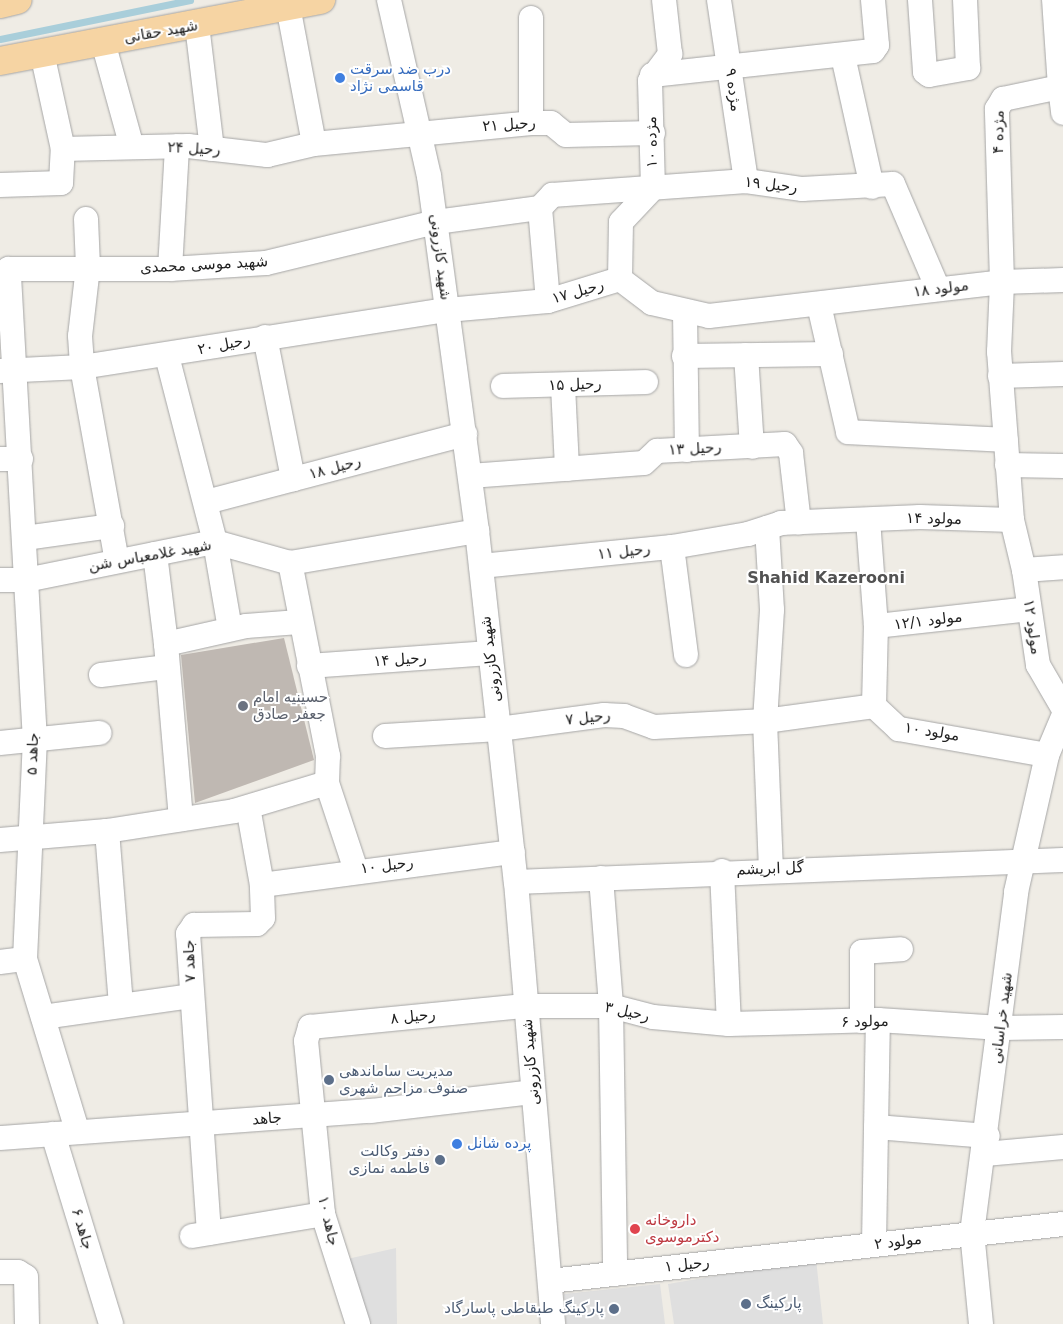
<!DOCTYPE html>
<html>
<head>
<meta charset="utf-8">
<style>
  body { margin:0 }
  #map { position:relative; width:1063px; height:1324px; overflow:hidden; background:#efece5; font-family:"DejaVu Sans",Vazirmatn,sans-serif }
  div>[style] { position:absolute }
  .parking>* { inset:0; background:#dfdfdf }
  .stream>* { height:7px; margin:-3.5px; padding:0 3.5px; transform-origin:3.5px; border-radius:3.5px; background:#a9ceda }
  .building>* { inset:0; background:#bfb8b2 }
  .roads { filter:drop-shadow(0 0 1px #a6a6a6) drop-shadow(0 0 1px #a6a6a6) }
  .minor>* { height:24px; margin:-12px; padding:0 12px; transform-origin:12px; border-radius:12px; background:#fff }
  .major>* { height:28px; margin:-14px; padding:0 14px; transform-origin:14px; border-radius:14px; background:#f6d4a3 }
  .dots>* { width:14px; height:14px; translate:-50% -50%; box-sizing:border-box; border:2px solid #fff; border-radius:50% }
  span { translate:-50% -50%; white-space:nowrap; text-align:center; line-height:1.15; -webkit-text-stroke:4px #fff; paint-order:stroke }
  .street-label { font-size:15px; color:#1f1f1f }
  .shop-label { font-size:15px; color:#366cbe }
  .left { translate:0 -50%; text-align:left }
  .worship-label { font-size:15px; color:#5b616d }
  .service-label { font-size:15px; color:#4e5e75 }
  .right { translate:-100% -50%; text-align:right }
  .health-label { font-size:15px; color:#be3a42 }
  .neighbourhood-label { font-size:16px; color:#525252; font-weight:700 }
</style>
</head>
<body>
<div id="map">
  <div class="parking">
    <i style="clip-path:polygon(396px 1248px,397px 1324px,348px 1324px,334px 1262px)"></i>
    <i style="clip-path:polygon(816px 1259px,823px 1324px,674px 1324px,668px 1284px)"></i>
    <i style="clip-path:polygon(660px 1284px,665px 1324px,566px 1324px,564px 1294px)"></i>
  </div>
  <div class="stream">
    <i style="left:0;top:39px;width:194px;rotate:-11.6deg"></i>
  </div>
  <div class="building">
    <i style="clip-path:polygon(284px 638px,314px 760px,195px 803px,181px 655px)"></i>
  </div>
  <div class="roads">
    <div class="minor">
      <i style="left:389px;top:0;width:180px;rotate:77.2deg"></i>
      <i style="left:429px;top:176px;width:358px;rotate:82.3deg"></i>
      <i style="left:477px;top:531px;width:353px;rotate:83.7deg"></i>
      <i style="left:516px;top:882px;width:444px;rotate:85.2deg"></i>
      <i style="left:719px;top:0;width:183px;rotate:81.5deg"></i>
      <i style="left:920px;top:0;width:72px;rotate:86deg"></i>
      <i style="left:925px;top:72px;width:5px;rotate:37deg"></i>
      <i style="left:929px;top:75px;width:40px;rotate:-10deg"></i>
      <i style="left:968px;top:68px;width:68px;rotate:-92.5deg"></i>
      <i style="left:288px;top:6px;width:140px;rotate:79.3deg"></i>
      <i style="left:531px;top:18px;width:105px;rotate:90deg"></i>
      <i style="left:197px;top:25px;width:125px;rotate:83.1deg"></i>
      <i style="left:103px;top:42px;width:109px;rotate:74.6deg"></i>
      <i style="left:42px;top:53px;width:98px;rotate:77.7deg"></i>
      <i style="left:843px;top:56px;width:134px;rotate:77.5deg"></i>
      <i style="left:652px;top:75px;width:222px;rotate:-6.2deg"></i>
      <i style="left:873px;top:51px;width:7px;rotate:-56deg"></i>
      <i style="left:877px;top:45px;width:45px;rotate:-95.1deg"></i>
      <i style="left:1060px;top:87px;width:26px;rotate:83deg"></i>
      <i style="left:0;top:185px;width:61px;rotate:-1.9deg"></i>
      <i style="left:61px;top:183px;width:34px;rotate:-87deg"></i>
      <i style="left:63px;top:149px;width:125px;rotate:-1.4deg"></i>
      <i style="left:188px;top:146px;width:80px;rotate:6.5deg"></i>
      <i style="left:267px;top:155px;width:48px;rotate:-13.2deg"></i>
      <i style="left:314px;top:144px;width:218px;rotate:-5.5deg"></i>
      <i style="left:531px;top:123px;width:20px"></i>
      <i style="left:551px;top:123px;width:19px;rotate:39deg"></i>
      <i style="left:566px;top:135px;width:87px;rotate:-1.3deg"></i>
      <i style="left:540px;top:208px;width:93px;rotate:85.1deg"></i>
      <i style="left:86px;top:219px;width:48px;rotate:87.6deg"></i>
      <i style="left:88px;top:267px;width:69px;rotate:96.6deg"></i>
      <i style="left:80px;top:336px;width:31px;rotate:86deg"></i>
      <i style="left:82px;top:367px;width:197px;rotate:79.8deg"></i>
      <i style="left:170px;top:269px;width:123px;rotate:-86.7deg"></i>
      <i style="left:620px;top:279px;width:57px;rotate:-89deg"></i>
      <i style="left:621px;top:222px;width:47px;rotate:-46.7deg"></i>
      <i style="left:653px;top:188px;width:107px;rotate:-91.6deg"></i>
      <i style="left:650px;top:81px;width:34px;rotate:-53deg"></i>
      <i style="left:670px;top:54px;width:54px;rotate:-96.3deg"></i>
      <i style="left:819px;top:305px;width:130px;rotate:77.1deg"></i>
      <i style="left:848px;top:432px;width:158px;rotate:2.9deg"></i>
      <i style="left:685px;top:312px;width:138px;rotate:89.2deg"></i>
      <i style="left:265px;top:337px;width:145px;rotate:78.8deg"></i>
      <i style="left:746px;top:355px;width:92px;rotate:86.3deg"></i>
      <i style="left:167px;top:356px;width:192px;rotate:75.5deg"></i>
      <i style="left:215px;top:542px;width:88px;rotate:80.2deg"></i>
      <i style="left:684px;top:356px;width:147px;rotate:-0.8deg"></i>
      <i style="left:0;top:371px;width:82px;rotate:-2.8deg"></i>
      <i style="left:82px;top:367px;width:369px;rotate:-8.9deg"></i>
      <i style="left:447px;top:310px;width:101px;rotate:-5.1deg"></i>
      <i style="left:548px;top:301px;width:75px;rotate:-17deg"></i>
      <i style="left:620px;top:279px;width:40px;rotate:37deg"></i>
      <i style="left:652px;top:303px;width:58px;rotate:12.8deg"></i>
      <i style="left:709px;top:316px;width:295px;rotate:-6.6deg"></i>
      <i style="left:1002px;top:282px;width:61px;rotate:-1.9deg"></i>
      <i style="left:1000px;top:376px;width:63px;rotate:-1.8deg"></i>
      <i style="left:503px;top:386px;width:143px;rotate:-1.6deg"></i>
      <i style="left:563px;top:386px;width:83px;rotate:87.2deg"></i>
      <i style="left:0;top:459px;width:21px"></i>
      <i style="left:1007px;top:465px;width:56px;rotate:1deg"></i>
      <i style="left:470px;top:476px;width:174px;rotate:-4.3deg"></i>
      <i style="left:644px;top:463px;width:18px;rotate:-43deg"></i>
      <i style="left:657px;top:451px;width:128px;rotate:-3.1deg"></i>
      <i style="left:785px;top:444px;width:11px;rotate:56deg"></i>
      <i style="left:791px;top:453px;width:70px;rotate:83.5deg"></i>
      <i style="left:206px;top:502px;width:268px;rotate:-14.7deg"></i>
      <i style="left:868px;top:520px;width:106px;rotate:85.7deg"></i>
      <i style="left:1012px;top:520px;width:169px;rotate:-94.4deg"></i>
      <i style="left:999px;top:352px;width:70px;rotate:-87.5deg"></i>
      <i style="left:1002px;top:282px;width:173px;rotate:-91.7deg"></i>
      <i style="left:997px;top:109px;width:12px;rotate:-59deg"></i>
      <i style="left:1003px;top:99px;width:58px;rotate:-11.9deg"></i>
      <i style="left:1060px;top:87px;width:87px;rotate:-93.9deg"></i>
      <i style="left:767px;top:528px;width:82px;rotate:86.5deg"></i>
      <i style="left:772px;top:610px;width:111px;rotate:93.6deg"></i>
      <i style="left:765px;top:721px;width:149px;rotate:87.7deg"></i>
      <i style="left:25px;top:538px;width:88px;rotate:-7.9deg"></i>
      <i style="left:672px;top:547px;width:109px;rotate:82.6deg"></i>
      <i style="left:155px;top:554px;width:91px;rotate:83deg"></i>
      <i style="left:481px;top:566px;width:192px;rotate:-5.7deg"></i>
      <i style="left:672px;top:547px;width:77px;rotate:-9.7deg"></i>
      <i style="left:748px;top:534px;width:35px;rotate:-18deg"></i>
      <i style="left:781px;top:523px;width:139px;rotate:-2.5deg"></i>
      <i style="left:920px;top:517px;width:92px;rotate:1.9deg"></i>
      <i style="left:1012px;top:520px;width:51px;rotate:76.5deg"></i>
      <i style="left:1024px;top:570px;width:39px;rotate:-4deg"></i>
      <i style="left:1024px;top:570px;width:96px;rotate:81.6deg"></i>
      <i style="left:1038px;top:665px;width:50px;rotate:59.8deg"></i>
      <i style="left:0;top:580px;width:26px"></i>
      <i style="left:26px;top:580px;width:193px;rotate:-11.4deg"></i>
      <i style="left:215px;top:542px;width:78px;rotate:15.6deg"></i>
      <i style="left:290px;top:563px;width:190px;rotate:-9.7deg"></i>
      <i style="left:309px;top:666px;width:181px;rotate:-4.1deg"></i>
      <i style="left:101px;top:675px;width:65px;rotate:-7deg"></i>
      <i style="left:874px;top:706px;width:80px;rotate:-88.6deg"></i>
      <i style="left:876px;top:626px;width:154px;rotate:-6.3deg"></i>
      <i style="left:385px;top:736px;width:114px;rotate:-3.5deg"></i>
      <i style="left:499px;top:729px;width:106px;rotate:-7.6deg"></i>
      <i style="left:604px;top:715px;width:20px;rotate:3deg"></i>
      <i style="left:624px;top:716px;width:32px;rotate:20deg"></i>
      <i style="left:654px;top:727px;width:111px;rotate:-3.1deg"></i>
      <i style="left:765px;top:721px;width:110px;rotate:-7.8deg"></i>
      <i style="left:874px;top:706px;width:34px;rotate:43deg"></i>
      <i style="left:899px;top:729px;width:150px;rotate:10deg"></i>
      <i style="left:0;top:743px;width:100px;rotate:-5.8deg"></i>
      <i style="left:327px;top:783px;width:92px;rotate:71.6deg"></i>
      <i style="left:181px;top:819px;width:176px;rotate:-94.9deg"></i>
      <i style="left:166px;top:644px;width:82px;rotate:-12.7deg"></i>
      <i style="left:246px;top:626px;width:53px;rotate:-4.3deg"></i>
      <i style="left:107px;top:831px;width:175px;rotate:85.4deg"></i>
      <i style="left:0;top:840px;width:107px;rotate:-4.8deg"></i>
      <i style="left:107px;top:831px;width:129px;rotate:-8.9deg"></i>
      <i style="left:234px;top:811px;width:97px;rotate:-16.8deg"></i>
      <i style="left:327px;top:783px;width:27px;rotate:-88deg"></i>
      <i style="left:328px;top:756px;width:197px;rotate:-101.1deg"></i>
      <i style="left:722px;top:871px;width:153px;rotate:87.4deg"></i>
      <i style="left:601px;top:878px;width:128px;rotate:85.5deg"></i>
      <i style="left:611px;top:1006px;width:268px;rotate:89.1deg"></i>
      <i style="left:516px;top:882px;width:547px;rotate:-2.3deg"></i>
      <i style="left:262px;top:885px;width:253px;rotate:-7.5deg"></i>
      <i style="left:0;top:962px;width:25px;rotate:-7deg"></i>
      <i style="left:43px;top:1017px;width:149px;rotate:-8.1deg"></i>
      <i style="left:862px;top:1021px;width:69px;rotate:-90deg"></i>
      <i style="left:862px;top:952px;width:39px;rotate:-4deg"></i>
      <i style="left:876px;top:1127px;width:112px;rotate:4.6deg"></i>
      <i style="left:77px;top:1130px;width:179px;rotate:-106.9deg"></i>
      <i style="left:25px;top:959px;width:218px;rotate:-87.4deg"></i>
      <i style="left:35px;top:741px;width:473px;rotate:-93.2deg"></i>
      <i style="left:9px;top:269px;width:161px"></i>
      <i style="left:170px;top:269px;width:96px;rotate:-3.6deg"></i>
      <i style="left:266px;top:263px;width:175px;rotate:-13.6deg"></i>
      <i style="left:436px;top:222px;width:105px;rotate:-7.7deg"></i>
      <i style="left:540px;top:208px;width:18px;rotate:-47deg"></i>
      <i style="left:552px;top:195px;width:195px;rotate:-4.1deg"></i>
      <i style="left:746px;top:181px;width:57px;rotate:8.1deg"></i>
      <i style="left:802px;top:189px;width:91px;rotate:-3.1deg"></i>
      <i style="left:893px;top:184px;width:114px;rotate:66.8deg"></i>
      <i style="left:53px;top:1134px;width:199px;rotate:73deg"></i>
      <i style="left:0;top:1138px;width:372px;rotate:-4.2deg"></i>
      <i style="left:371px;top:1111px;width:163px;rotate:-6.7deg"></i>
      <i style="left:985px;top:1154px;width:78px;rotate:-5.1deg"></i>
      <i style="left:209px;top:1233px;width:300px;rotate:-94deg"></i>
      <i style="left:188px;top:934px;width:11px;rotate:-56deg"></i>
      <i style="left:194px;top:925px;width:63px;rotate:-0.9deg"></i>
      <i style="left:257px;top:924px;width:8px;rotate:-45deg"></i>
      <i style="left:263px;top:918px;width:33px;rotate:-92deg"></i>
      <i style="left:262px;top:885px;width:79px;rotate:-100.2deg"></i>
      <i style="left:192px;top:1236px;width:133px;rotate:-9.5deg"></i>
      <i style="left:874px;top:1244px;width:224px;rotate:-89deg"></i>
      <i style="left:0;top:1272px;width:18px"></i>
      <i style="left:18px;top:1272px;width:9px;rotate:32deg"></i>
      <i style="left:26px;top:1277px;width:47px;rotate:88.8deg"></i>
      <i style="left:550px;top:1281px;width:516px;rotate:-6.34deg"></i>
      <i style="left:358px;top:1324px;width:115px;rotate:-107.7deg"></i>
      <i style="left:323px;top:1214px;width:174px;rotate:-95.6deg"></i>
      <i style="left:306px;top:1041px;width:15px;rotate:-74deg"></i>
      <i style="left:310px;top:1027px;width:216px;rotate:-5.6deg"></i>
      <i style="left:525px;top:1006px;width:86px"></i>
      <i style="left:611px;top:1006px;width:43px;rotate:14.7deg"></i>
      <i style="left:653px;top:1017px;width:76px;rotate:5.3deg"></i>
      <i style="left:729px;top:1024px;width:149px;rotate:-1.5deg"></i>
      <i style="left:878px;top:1020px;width:123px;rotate:3.7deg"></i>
      <i style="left:1001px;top:1028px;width:62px;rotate:-0.9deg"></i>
      <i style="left:981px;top:1324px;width:91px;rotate:-95.6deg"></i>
      <i style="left:972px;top:1233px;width:344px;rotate:-82.6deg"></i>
      <i style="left:1016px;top:892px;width:140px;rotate:-77.2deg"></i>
      <i style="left:1047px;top:755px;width:41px;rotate:-67.2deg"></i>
    </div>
    <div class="major">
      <i style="left:0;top:4px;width:18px;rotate:-13deg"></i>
      <i style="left:0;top:61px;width:327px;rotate:-10.8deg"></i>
    </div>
  </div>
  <div class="dots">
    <i style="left:340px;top:78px;background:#3f7fe0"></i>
    <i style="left:243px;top:706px;background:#6b7280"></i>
    <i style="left:329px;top:1080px;background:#5c6f8a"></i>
    <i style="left:457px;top:1144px;background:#3f7fe0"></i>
    <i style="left:440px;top:1160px;background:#5c6f8a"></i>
    <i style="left:635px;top:1229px;background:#e0444e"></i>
    <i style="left:746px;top:1304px;background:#5c6f8a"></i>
    <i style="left:614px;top:1309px;background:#5c6f8a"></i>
  </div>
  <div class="street-label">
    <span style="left:161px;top:32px;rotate:-10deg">شهید حقانی</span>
    <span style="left:733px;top:90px;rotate:82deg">مژده ۹</span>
    <span style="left:509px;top:125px;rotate:-4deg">رحیل ۲۱</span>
    <span style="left:999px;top:132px;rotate:-89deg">مژده ۴</span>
    <span style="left:652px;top:142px;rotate:-91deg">مژده ۱۰</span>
    <span style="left:194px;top:149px;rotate:3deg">رحیل ۲۴</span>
    <span style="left:771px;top:185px;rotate:6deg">رحیل ۱۹</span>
    <span style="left:440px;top:257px;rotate:83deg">شهید کازرونی</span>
    <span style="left:204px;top:265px;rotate:-3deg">شهید موسی محمدی</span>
    <span style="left:941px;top:289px;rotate:-7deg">مولود ۱۸</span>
    <span style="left:578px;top:292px;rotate:-16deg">رحیل ۱۷</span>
    <span style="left:224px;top:345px;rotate:-11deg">رحیل ۲۰</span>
    <span style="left:575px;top:385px;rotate:-2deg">رحیل ۱۵</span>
    <span style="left:695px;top:449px;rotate:-3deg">رحیل ۱۳</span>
    <span style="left:335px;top:468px;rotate:-15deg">رحیل ۱۸</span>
    <span style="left:934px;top:519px;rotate:1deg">مولود ۱۴</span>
    <span style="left:624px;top:552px;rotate:-6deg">رحیل ۱۱</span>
    <span style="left:150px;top:556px;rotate:-10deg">شهید غلامعباس شن</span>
    <span style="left:928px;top:621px;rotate:-7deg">مولود ۱۲/۱</span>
    <span style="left:1032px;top:627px;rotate:82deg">مولود ۱۲</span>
    <span style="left:491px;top:659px;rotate:-97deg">شهید کازرونی</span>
    <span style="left:400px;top:660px;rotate:-4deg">رحیل ۱۴</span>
    <span style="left:588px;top:718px;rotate:-6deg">رحیل ۷</span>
    <span style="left:932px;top:732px;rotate:9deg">مولود ۱۰</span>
    <span style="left:33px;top:754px;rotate:-88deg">جاهد ۵</span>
    <span style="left:387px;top:866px;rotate:-7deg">رحیل ۱۰</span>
    <span style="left:770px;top:869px;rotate:-2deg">گل ابریشم</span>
    <span style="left:190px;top:961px;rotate:-92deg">جاهد ۷</span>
    <span style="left:627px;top:1012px;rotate:12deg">رحیل ۳</span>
    <span style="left:413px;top:1017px;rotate:-6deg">رحیل ۸</span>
    <span style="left:1002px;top:1018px;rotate:-83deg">شهید خراسانی</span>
    <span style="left:865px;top:1022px;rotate:-1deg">مولود ۶</span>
    <span style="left:531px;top:1062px;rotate:-95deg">شهید کازرونی</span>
    <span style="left:267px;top:1119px;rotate:-4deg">جاهد</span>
    <span style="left:328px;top:1221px;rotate:77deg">جاهد ۱۰</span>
    <span style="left:82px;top:1229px;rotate:73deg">جاهد ۶</span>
    <span style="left:898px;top:1242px;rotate:-7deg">مولود ۲</span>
    <span style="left:687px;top:1265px;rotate:-6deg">رحیل ۱</span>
  </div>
  <div class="shop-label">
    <span class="left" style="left:350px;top:78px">درب ضد سرقت<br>قاسمی نژاد</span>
    <span class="left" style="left:467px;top:1144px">پرده شانل</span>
  </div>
  <div class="worship-label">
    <span class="left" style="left:253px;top:706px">حسینیه امام<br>جعفر صادق</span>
  </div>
  <div class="service-label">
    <span class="left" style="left:339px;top:1080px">مدیریت ساماندهی<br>صنوف مزاحم شهری</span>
    <span class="right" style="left:430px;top:1160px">دفتر وکالت<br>فاطمه نمازی</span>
    <span class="left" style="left:756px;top:1304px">پارکینگ</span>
    <span class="right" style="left:604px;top:1309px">پارکینگ طبقاطی پاسارگاد</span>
  </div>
  <div class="health-label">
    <span class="left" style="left:645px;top:1229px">داروخانه<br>دکترموسوی</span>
  </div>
  <div class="neighbourhood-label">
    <span style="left:826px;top:578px">Shahid Kazerooni</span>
  </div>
</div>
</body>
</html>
